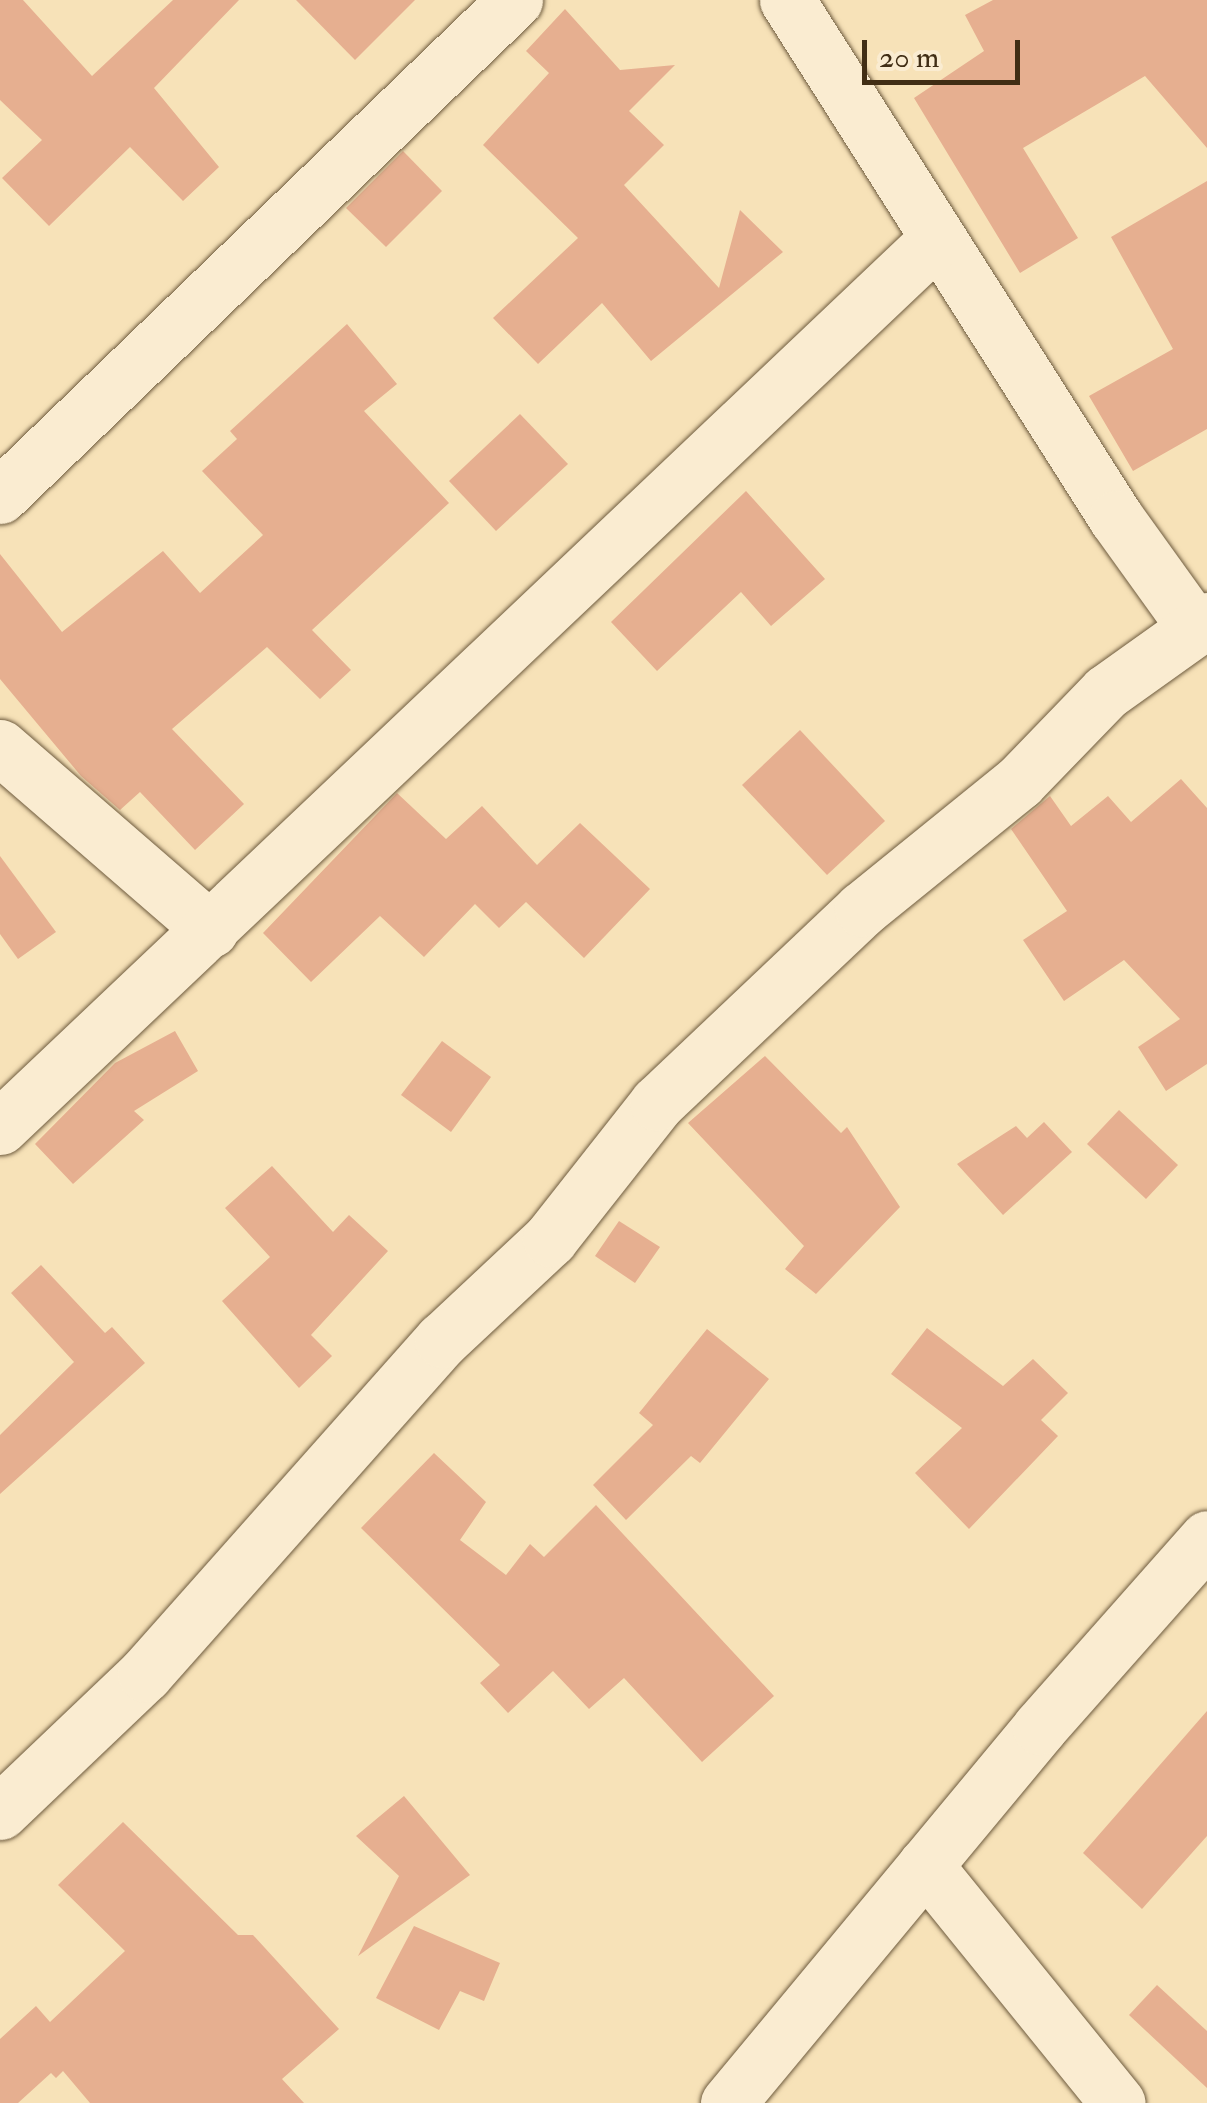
<!DOCTYPE html>
<html>
<head>
<meta charset="utf-8">
<style>
  body { margin:0 }
  #map { position:relative; width:1207px; height:2103px; overflow:hidden; background:#f7e2b8; font-family:"IM FELL Double Pica",serif }
  div>[style] { position:absolute }
  .building>* { inset:0; background:#e6af90 }
  .roads { filter:drop-shadow(0 0 2px #6e5b3e) drop-shadow(0 0 2px #6e5b3e) }
  .minor>* { height:55px; margin:-27.5px; padding:0 27.5px; transform-origin:27.5px; border-radius:27.5px; background:#faecd1 }
  .secondary>* { height:55px; margin:-27.5px; padding:0 27.5px; transform-origin:27.5px; border-radius:27.5px; background:#faecd1 }
  span { translate:-50% -50%; white-space:nowrap; text-align:center; line-height:1.15; -webkit-text-stroke:10px #faecd1; paint-order:stroke }
  .scale { position:absolute; left:862px; top:40px; width:158px; height:45px; box-sizing:border-box; border:5px solid #412e15; border-top:0; padding-left:12px; font-size:30px; line-height:35px; white-space:nowrap; color:#412e15; -webkit-text-stroke:8px #faecd1; paint-order:stroke }
</style>
</head>
<body>
<div id="map">
  <div class="building">
    <i style="clip-path:polygon(0 0,23px 0,92px 76px,173px 0,239px 0,154px 88px,219px 167px,183px 201px,130px 147px,49px 226px,2px 178px,42px 140px,0 100px)"></i>
    <i style="clip-path:polygon(296px 0,415px 0,355px 60px)"></i>
    <i style="clip-path:polygon(993px 0,1207px 0,1207px 148px,1145px 76px,1023px 148px,1078px 238px,1020px 273px,914px 98px,984px 51px,965px 15px)"></i>
    <i style="clip-path:polygon(565px 9px,620px 70px,675px 65px,629px 111px,664px 145px,624px 185px,719px 288px,740px 210px,783px 252px,651px 361px,602px 303px,538px 364px,493px 318px,578px 238px,483px 145px,549px 73px,526px 51px)"></i>
    <i style="clip-path:polygon(403px 151px,442px 191px,386px 247px,346px 208px)"></i>
    <i style="clip-path:polygon(1207px 181px,1207px 429px,1133px 471px,1089px 396px,1173px 349px,1111px 237px)"></i>
    <i style="clip-path:polygon(347px 324px,397px 384px,364px 411px,449px 503px,312px 630px,351px 670px,320px 699px,267px 647px,172px 729px,244px 804px,195px 850px,140px 792px,120px 810px,81px 776px,0 679px,0 554px,62px 632px,163px 551px,200px 593px,263px 535px,202px 471px,237px 439px,230px 431px)"></i>
    <i style="clip-path:polygon(520px 414px,568px 464px,496px 531px,449px 481px)"></i>
    <i style="clip-path:polygon(746px 491px,825px 579px,771px 626px,741px 592px,657px 671px,611px 622px)"></i>
    <i style="clip-path:polygon(800px 730px,885px 821px,827px 875px,742px 785px)"></i>
    <i style="clip-path:polygon(1181px 779px,1207px 808px,1207px 1064px,1166px 1091px,1138px 1047px,1180px 1019px,1124px 960px,1064px 1001px,1023px 940px,1067px 911px,1011px 829px,1050px 796px,1071px 826px,1108px 796px,1131px 822px)"></i>
    <i style="clip-path:polygon(397px 793px,446px 839px,482px 806px,537px 865px,580px 823px,650px 889px,584px 958px,526px 902px,499px 928px,475px 904px,424px 957px,380px 916px,311px 982px,263px 933px)"></i>
    <i style="clip-path:polygon(0 856px,56px 932px,18px 959px,0 934px)"></i>
    <i style="clip-path:polygon(175px 1031px,198px 1071px,134px 1111px,144px 1120px,73px 1184px,35px 1144px,115px 1063px)"></i>
    <i style="clip-path:polygon(442px 1041px,491px 1077px,451px 1132px,401px 1095px)"></i>
    <i style="clip-path:polygon(765px 1056px,841px 1133px,847px 1127px,900px 1207px,816px 1294px,785px 1269px,804px 1246px,688px 1123px)"></i>
    <i style="clip-path:polygon(1119px 1110px,1178px 1165px,1146px 1199px,1087px 1144px)"></i>
    <i style="clip-path:polygon(1044px 1122px,1072px 1152px,1003px 1215px,957px 1164px,1016px 1126px,1027px 1138px)"></i>
    <i style="clip-path:polygon(272px 1166px,333px 1232px,349px 1215px,388px 1251px,311px 1335px,332px 1356px,299px 1388px,222px 1301px,270px 1257px,225px 1208px)"></i>
    <i style="clip-path:polygon(619px 1221px,660px 1247px,635px 1283px,595px 1256px)"></i>
    <i style="clip-path:polygon(41px 1265px,105px 1333px,112px 1327px,145px 1363px,0 1494px,0 1435px,74px 1362px,11px 1293px)"></i>
    <i style="clip-path:polygon(927px 1328px,1003px 1386px,1033px 1359px,1068px 1393px,1041px 1420px,1058px 1436px,969px 1529px,915px 1473px,962px 1428px,891px 1374px)"></i>
    <i style="clip-path:polygon(707px 1329px,769px 1379px,700px 1463px,691px 1456px,626px 1520px,593px 1485px,653px 1425px,639px 1413px)"></i>
    <i style="clip-path:polygon(434px 1453px,486px 1502px,460px 1540px,506px 1575px,530px 1544px,544px 1557px,596px 1505px,774px 1696px,702px 1762px,624px 1678px,589px 1709px,553px 1671px,508px 1713px,480px 1683px,500px 1665px,361px 1528px)"></i>
    <i style="clip-path:polygon(1207px 1711px,1207px 1836px,1142px 1909px,1083px 1853px)"></i>
    <i style="clip-path:polygon(404px 1796px,470px 1875px,358px 1956px,399px 1876px,356px 1836px)"></i>
    <i style="clip-path:polygon(123px 1822px,238px 1935px,253px 1935px,339px 2029px,282px 2079px,304px 2103px,90px 2103px,63px 2071px,56px 2078px,51px 2073px,18px 2103px,0 2103px,0 2039px,36px 2006px,50px 2022px,125px 1951px,58px 1885px)"></i>
    <i style="clip-path:polygon(414px 1926px,500px 1963px,484px 2001px,460px 1991px,439px 2030px,376px 1998px)"></i>
    <i style="clip-path:polygon(1157px 1985px,1207px 2031px,1207px 2088px,1129px 2015px)"></i>
  </div>
  <div class="roads">
    <div class="minor">
      <i style="left:787px;top:0;width:614px;rotate:57.58deg"></i>
      <i style="left:1116px;top:518px;width:135px;rotate:54.3deg"></i>
      <i style="left:0;top:496px;width:715px;rotate:-43.92deg"></i>
      <i style="left:0;top:747px;width:279px;rotate:40.9deg"></i>
      <i style="left:0;top:1127px;width:1292px;rotate:-43.46deg"></i>
      <i style="left:0;top:1812px;width:200px;rotate:-43.6deg"></i>
      <i style="left:145px;top:1674px;width:447px;rotate:-48.4deg"></i>
      <i style="left:442px;top:1340px;width:148px;rotate:-43.1deg"></i>
      <i style="left:550px;top:1239px;width:173px;rotate:-51.8deg"></i>
      <i style="left:657px;top:1103px;width:282px;rotate:-43.4deg"></i>
      <i style="left:862px;top:909px;width:202px;rotate:-39deg"></i>
      <i style="left:1019px;top:782px;width:125px;rotate:-46deg"></i>
      <i style="left:1106px;top:692px;width:124px;rotate:-35.5deg"></i>
      <i style="left:925px;top:1865px;width:306px;rotate:51deg"></i>
    </div>
    <div class="secondary">
      <i style="left:728px;top:2103px;width:489px;rotate:-50.3deg"></i>
      <i style="left:1040px;top:1727px;width:252px;rotate:-48.5deg"></i>
    </div>
  </div>
  <div class="scale">20 m</div>
</div>
</body>
</html>
